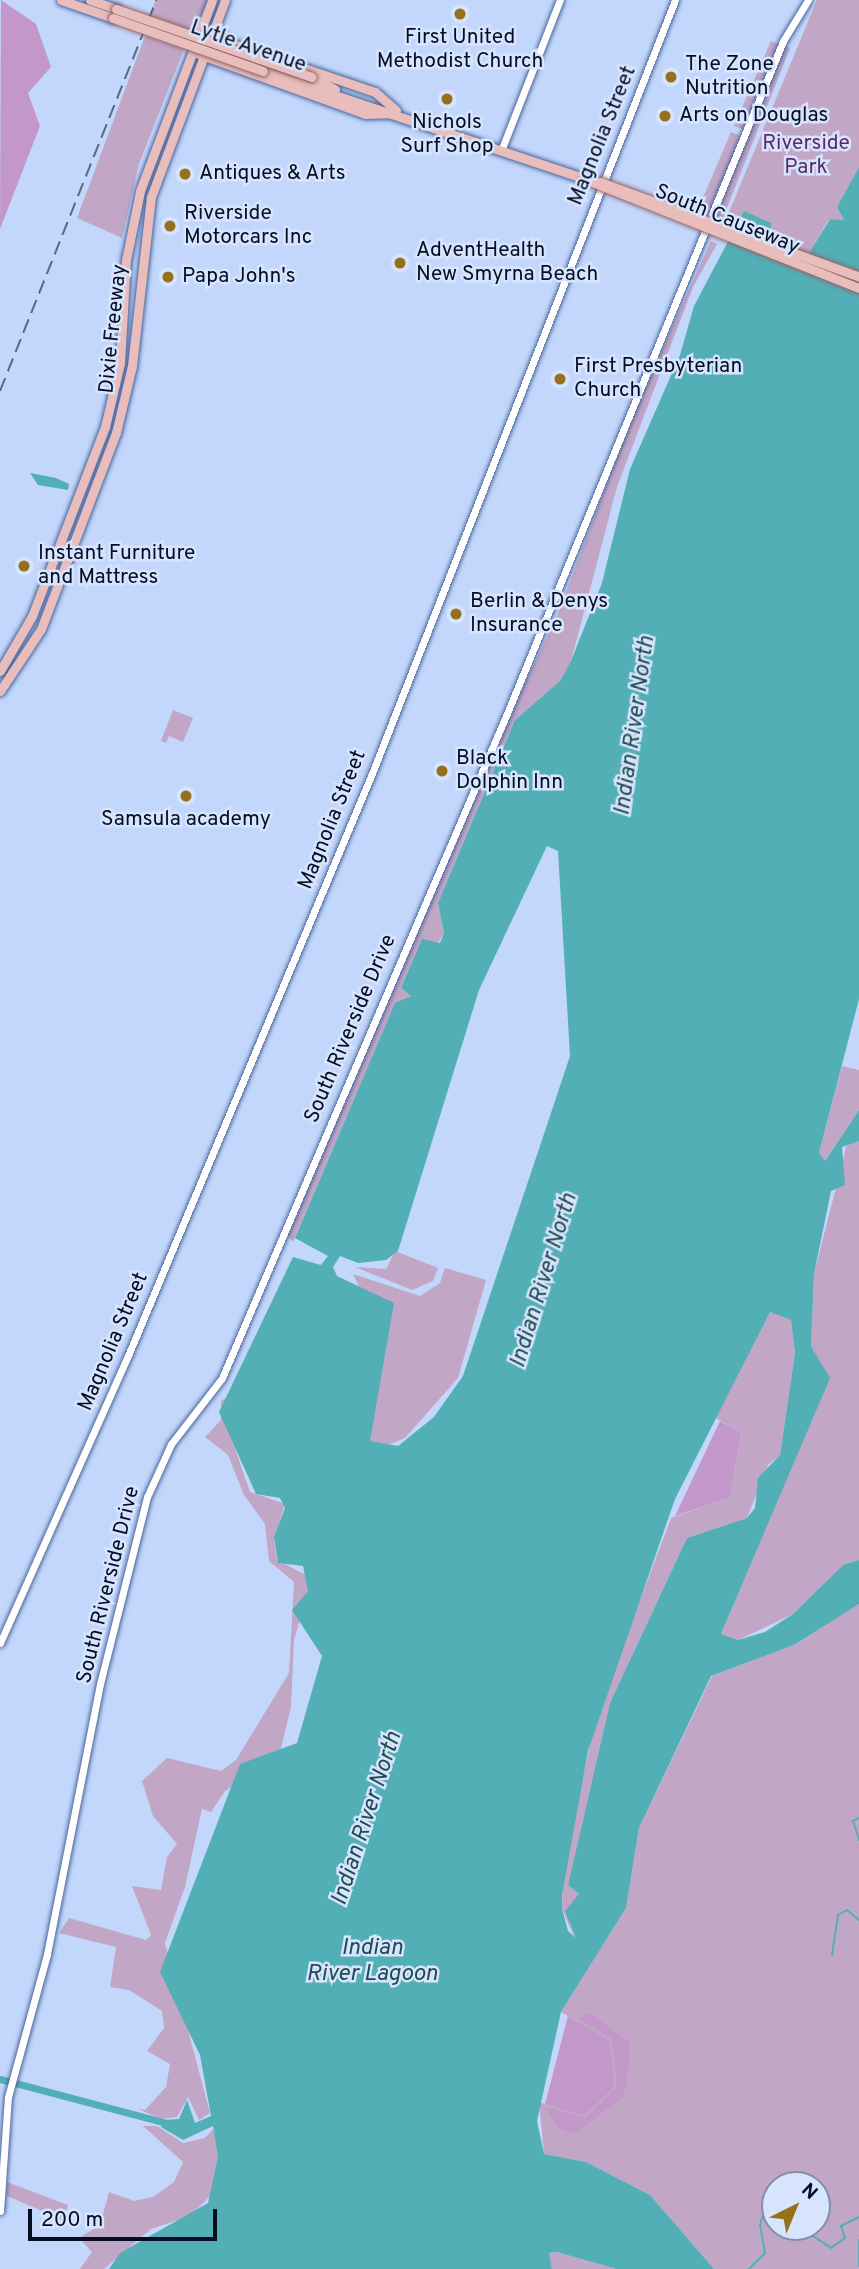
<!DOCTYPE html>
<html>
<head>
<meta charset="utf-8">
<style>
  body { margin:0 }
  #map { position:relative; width:859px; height:2269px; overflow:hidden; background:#c3d7fc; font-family:Overpass,sans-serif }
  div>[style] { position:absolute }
  .green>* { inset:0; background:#c2a6c6 }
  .forest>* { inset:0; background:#c497ca }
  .water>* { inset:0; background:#52afb6 }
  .stream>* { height:2px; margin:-1px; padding:0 1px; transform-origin:1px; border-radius:1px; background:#52afb6 }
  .canal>* { height:7px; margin:-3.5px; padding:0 3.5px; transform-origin:3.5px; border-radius:3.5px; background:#52afb6 }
  .roads { filter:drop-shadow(0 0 2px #48659b) drop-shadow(0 0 2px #48659b) }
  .minor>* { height:7px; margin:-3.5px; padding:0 3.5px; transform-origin:3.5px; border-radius:3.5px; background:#fff }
  .major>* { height:9px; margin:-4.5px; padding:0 4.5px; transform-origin:4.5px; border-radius:4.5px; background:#e9bdbb }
  .rail>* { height:2px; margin-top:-1px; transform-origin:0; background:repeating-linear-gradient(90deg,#596783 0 14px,transparent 0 21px) }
  .bridges { filter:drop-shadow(0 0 2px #906368) drop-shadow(0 0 2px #906368) }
  .major-bridge>* { height:9px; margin:-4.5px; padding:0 4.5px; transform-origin:4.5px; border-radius:4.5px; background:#e9bdbb }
  .dots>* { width:19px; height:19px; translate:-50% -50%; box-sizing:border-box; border:4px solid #d6e4fd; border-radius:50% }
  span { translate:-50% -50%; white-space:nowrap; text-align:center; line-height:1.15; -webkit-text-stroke:5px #d6e4fd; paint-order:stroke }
  .poi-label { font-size:21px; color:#040d22 }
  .left { translate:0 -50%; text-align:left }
  .street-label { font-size:21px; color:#040d22 }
  .park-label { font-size:21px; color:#5e2766 }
  .water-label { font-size:23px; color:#214b4e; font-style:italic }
  .north { position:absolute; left:761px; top:2171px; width:70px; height:70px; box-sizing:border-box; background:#d6e4fd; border:2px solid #828ea5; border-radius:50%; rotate:43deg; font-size:19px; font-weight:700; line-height:28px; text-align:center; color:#040d22 }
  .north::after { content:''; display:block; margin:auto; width:24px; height:32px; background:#97701b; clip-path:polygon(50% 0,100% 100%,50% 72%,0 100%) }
  .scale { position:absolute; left:28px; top:2209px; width:189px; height:32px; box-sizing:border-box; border:4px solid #040d22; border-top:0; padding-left:9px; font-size:21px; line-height:24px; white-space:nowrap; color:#040d22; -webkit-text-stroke:5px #d6e4fd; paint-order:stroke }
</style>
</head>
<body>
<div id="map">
  <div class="green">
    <i style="clip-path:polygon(156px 0,212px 0,198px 36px,147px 20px)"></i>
    <i style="clip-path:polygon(817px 0,859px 0,859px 167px,837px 207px,844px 220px,829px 219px,802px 265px,722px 229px)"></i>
    <i style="clip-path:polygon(145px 36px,184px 49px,139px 164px,122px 238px,77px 218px)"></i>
    <i style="clip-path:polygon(771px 41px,778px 44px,745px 130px,734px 126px)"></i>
    <i style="clip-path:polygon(785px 46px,790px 48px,723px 218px,715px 215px)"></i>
    <i style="clip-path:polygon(731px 132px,742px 136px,709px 212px,699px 207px)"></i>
    <i style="clip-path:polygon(711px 241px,717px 244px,693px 287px,617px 487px,571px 661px,560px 681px,515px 720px,438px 903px,444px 933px,438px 943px,422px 940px,401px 988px,411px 996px,395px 1004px,293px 1242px,287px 1235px,292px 1223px,491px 754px,558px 614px,631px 419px)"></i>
    <i style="clip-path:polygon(173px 710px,193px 718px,183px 742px,169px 736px,166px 743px,161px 741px)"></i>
    <i style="clip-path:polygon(842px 1066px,859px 1070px,859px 1110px,824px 1162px,819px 1153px)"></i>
    <i style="clip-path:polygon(848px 1140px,859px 1141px,859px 1560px,843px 1565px,793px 1614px,738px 1640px,721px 1634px,829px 1378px,811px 1346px,814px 1274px)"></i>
    <i style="clip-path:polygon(395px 1251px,438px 1268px,433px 1281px,412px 1290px,355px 1267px,386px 1269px)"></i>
    <i style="clip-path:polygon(445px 1268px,486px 1280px,458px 1378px,405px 1438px,386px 1446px,369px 1442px,361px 1291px,353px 1274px,420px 1296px,440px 1283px)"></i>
    <i style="clip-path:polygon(770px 1312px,791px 1320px,795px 1353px,780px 1455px,768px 1465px,747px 1518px,687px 1538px,610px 1703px,568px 1885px,579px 1894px,576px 1941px,562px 1909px,563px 1869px,596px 1718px,671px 1518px,730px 1497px,741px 1432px,714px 1417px)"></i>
    <i style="clip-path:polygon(229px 1396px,229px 1431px,250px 1492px,285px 1504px,274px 1541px,277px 1560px,306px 1575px,308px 1590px,294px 1640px,291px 1707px,279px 1756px,225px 1791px,211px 1812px,202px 1809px,185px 1887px,165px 1943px,210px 2113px,199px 2120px,188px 2097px,177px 2117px,161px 2119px,138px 2109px,145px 2110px,166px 2087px,170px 2064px,147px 2051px,164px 2028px,162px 2011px,129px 1990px,110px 1987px,116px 1947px,59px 1933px,69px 1918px,146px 1940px,151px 1935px,132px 1886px,161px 1890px,167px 1857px,177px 1844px,153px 1816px,142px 1781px,167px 1758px,221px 1771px,236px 1760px,289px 1673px,294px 1582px,269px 1561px,265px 1524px,244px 1495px,228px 1455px,205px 1437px,221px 1420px,221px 1401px)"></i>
    <i style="clip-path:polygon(evenodd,859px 1604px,859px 2269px,714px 2269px,650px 2195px,586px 2162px,544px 2154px,539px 2102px,584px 2116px,610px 2041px,561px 2012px,626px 1908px,639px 1828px,712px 1676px,794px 1645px,859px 1604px,775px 2185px,817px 2185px,817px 2227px,775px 2227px,775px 2185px)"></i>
    <i style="clip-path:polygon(143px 2126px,157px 2126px,183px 2143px,205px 2138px,213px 2129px,222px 2161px,210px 2196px,190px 2216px,151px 2229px,104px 2269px,80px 2269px,92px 2252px,79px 2238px,100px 2225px,109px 2192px,134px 2201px,153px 2197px,174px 2182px,183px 2162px)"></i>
    <i style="clip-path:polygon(7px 2182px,68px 2205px,63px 2220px,7px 2196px)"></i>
    <i style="clip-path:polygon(557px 2252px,616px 2269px,552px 2269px,549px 2253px)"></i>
  </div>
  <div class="forest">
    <i style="clip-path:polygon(1px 0,36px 24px,51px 67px,28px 93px,40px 126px,0 229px)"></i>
    <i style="clip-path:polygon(720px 1421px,741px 1432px,730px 1497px,675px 1516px)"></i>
    <i style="clip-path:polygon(590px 2013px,630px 2043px,627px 2081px,623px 2097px,574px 2134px,557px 2127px,545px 2107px,585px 2118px,617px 2087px,612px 2039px,578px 2018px)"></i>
    <i style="clip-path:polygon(568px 2016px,610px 2041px,614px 2087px,584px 2116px,545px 2104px)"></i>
  </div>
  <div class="water">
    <i style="clip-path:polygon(evenodd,859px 167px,859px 999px,819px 1153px,825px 1161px,859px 1110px,859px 1141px,842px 1147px,845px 1185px,831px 1191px,814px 1274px,811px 1346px,830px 1378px,721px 1634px,738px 1640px,765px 1632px,793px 1614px,843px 1565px,859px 1560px,859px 1604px,794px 1645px,711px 1676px,639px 1828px,626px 1908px,561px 2012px,537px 2121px,544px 2154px,586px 2162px,650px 2195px,714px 2269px,616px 2269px,557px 2252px,549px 2253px,552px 2269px,109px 2269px,120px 2253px,208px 2203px,218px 2157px,213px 2126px,183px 2140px,161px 2127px,164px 2120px,179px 2119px,187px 2100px,195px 2123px,211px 2116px,200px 2055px,160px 1972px,240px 1764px,297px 1743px,322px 1656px,292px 1610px,308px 1591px,303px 1566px,278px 1563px,274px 1537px,285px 1508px,280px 1498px,256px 1494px,219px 1412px,293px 1257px,321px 1265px,328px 1256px,295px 1238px,395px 1003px,411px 996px,401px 988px,422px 939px,440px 943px,444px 933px,438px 903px,515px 720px,560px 681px,571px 661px,602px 583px,630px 469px,680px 355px,694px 306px,744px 211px,771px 223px,770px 239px,809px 253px,830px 219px,844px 220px,837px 207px,859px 167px,547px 846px,558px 851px,570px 1056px,463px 1376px,434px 1417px,398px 1446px,370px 1441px,394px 1303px,337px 1276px,333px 1267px,340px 1256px,358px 1263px,386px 1260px,398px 1251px,479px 990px,547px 846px,859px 167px,770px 1312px,791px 1320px,795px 1353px,780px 1455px,758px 1478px,755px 1508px,747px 1518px,687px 1538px,610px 1703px,568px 1885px,579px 1894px,565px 1911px,576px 1938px,568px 1931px,562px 1909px,562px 1895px,588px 1751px,675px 1499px,770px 1312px)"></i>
    <i style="clip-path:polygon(30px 473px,56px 478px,69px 484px,68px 490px,38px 485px)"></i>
  </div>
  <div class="stream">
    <i style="left:859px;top:1818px;width:7px;rotate:153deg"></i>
    <i style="left:853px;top:1821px;width:20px;rotate:72deg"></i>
    <i style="left:832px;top:1955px;width:40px;rotate:-81.5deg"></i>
    <i style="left:838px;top:1915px;width:10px;rotate:-29deg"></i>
    <i style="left:847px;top:1910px;width:16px;rotate:40deg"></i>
    <i style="left:799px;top:2227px;width:38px;rotate:33deg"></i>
    <i style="left:831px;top:2248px;width:17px;rotate:-36deg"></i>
    <i style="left:845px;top:2238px;width:13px;rotate:-108deg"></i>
    <i style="left:841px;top:2226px;width:20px;rotate:-27deg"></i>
    <i style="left:859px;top:2240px;width:26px;rotate:90deg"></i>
    <i style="left:749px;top:2269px;width:23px;rotate:-45deg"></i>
    <i style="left:765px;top:2253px;width:28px;rotate:-100deg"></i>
    <i style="left:760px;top:2225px;width:17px;rotate:-73deg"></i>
    <i style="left:765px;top:2209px;width:10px;rotate:-17deg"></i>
  </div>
  <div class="canal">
    <i style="left:0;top:2079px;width:169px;rotate:14.8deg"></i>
  </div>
  <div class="roads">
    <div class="minor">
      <i style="left:501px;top:151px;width:162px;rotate:-68.7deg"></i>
      <i style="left:0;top:1643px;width:312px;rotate:-66deg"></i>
      <i style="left:127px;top:1358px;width:636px;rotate:-67.26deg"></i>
      <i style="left:373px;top:771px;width:828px;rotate:-68.61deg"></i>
      <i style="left:0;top:2211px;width:114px;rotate:-86deg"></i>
      <i style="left:8px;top:2097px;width:148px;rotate:-74.7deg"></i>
      <i style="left:47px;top:1954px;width:275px;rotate:-78.9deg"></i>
      <i style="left:100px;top:1684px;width:193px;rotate:-75.9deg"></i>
      <i style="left:147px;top:1497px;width:58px;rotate:-65.6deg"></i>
      <i style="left:171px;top:1444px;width:83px;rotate:-52.3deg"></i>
      <i style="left:222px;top:1378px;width:726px;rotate:-66.79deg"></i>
      <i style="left:508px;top:711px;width:724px;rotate:-67.68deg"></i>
      <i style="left:783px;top:41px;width:48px;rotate:-58.6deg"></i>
    </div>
    <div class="major">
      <i style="left:61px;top:0;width:55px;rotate:19.1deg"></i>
      <i style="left:90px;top:0;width:28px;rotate:19deg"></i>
      <i style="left:213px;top:29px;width:22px;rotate:39deg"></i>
      <i style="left:230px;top:43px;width:153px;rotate:18.7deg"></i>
      <i style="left:375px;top:92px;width:28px;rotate:41deg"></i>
      <i style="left:199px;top:54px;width:177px;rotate:19.8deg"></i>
      <i style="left:366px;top:114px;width:28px;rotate:-2deg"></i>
      <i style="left:263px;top:71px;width:340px;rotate:18.5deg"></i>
      <i style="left:311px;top:77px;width:27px;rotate:27deg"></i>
      <i style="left:0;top:671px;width:64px;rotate:-59.8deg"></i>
      <i style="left:32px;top:616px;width:203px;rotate:-68.9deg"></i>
      <i style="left:105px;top:427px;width:66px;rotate:-76.8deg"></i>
      <i style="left:120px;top:363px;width:103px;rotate:-86.7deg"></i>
      <i style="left:126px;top:260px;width:70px;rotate:-78.5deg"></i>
      <i style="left:140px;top:191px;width:204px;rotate:-69.3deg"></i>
      <i style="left:0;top:691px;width:74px;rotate:-56.5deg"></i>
      <i style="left:41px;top:629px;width:210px;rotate:-69.1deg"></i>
      <i style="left:116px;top:433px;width:69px;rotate:-76.6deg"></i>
      <i style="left:132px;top:366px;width:170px;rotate:-83.6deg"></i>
      <i style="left:151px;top:197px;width:210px;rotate:-69.4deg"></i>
    </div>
  </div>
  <div class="rail">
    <i style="left:0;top:391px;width:421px;rotate:-68.2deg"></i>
  </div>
  <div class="bridges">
    <div class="major-bridge">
      <i style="left:116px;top:9px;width:207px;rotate:19.2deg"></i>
      <i style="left:113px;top:18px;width:159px;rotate:19.5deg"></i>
      <i style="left:585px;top:179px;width:295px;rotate:21.7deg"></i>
      <i style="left:600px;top:182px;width:276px;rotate:20.1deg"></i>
    </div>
  </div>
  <div class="dots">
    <i style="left:460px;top:14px;background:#97701b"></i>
    <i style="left:671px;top:77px;background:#97701b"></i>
    <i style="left:447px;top:99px;background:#97701b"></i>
    <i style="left:665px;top:116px;background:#97701b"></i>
    <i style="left:185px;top:174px;background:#97701b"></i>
    <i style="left:170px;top:226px;background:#97701b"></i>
    <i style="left:400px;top:263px;background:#97701b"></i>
    <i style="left:168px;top:277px;background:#97701b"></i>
    <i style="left:560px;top:379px;background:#97701b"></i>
    <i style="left:24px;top:566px;background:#97701b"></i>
    <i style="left:456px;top:614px;background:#97701b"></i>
    <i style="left:442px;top:771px;background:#97701b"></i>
    <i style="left:186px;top:796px;background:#97701b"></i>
  </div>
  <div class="poi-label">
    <span style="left:460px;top:50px">First United<br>Methodist Church</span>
    <span class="left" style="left:685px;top:77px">The Zone<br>Nutrition</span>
    <span class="left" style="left:679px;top:116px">Arts on Douglas</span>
    <span style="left:447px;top:135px">Nichols<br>Surf Shop</span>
    <span class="left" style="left:199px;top:174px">Antiques &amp; Arts</span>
    <span class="left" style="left:184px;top:226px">Riverside<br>Motorcars Inc</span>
    <span class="left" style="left:416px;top:263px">AdventHealth<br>New Smyrna Beach</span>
    <span class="left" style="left:182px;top:277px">Papa John's</span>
    <span class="left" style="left:574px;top:379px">First Presbyterian<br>Church</span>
    <span class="left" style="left:38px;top:566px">Instant Furniture<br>and Mattress</span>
    <span class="left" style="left:470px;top:614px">Berlin &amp; Denys<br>Insurance</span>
    <span class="left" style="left:456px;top:771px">Black<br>Dolphin Inn</span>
    <span style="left:186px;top:820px">Samsula academy</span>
  </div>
  <div class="street-label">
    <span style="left:248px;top:47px;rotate:19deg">Lytle Avenue</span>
    <span style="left:603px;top:136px;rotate:-68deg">Magnolia Street</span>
    <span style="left:727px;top:220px;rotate:22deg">South Causeway</span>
    <span style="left:114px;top:329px;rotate:-84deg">Dixie Freeway</span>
    <span style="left:333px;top:820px;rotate:-68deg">Magnolia Street</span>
    <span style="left:351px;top:1029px;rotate:-67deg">South Riverside Drive</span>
    <span style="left:114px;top:1342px;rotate:-67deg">Magnolia Street</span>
    <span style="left:109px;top:1585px;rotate:-76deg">South Riverside Drive</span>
  </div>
  <div class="park-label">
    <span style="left:806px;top:156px">Riverside<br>Park</span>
  </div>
  <div class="water-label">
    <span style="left:636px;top:726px;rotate:-82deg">Indian River North</span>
    <span style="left:545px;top:1281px;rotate:-73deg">Indian River North</span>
    <span style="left:368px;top:1819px;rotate:-72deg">Indian River North</span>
    <span style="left:372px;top:1962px">Indian<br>River Lagoon</span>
  </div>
  <div class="north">N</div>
  <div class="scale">200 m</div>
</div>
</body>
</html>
